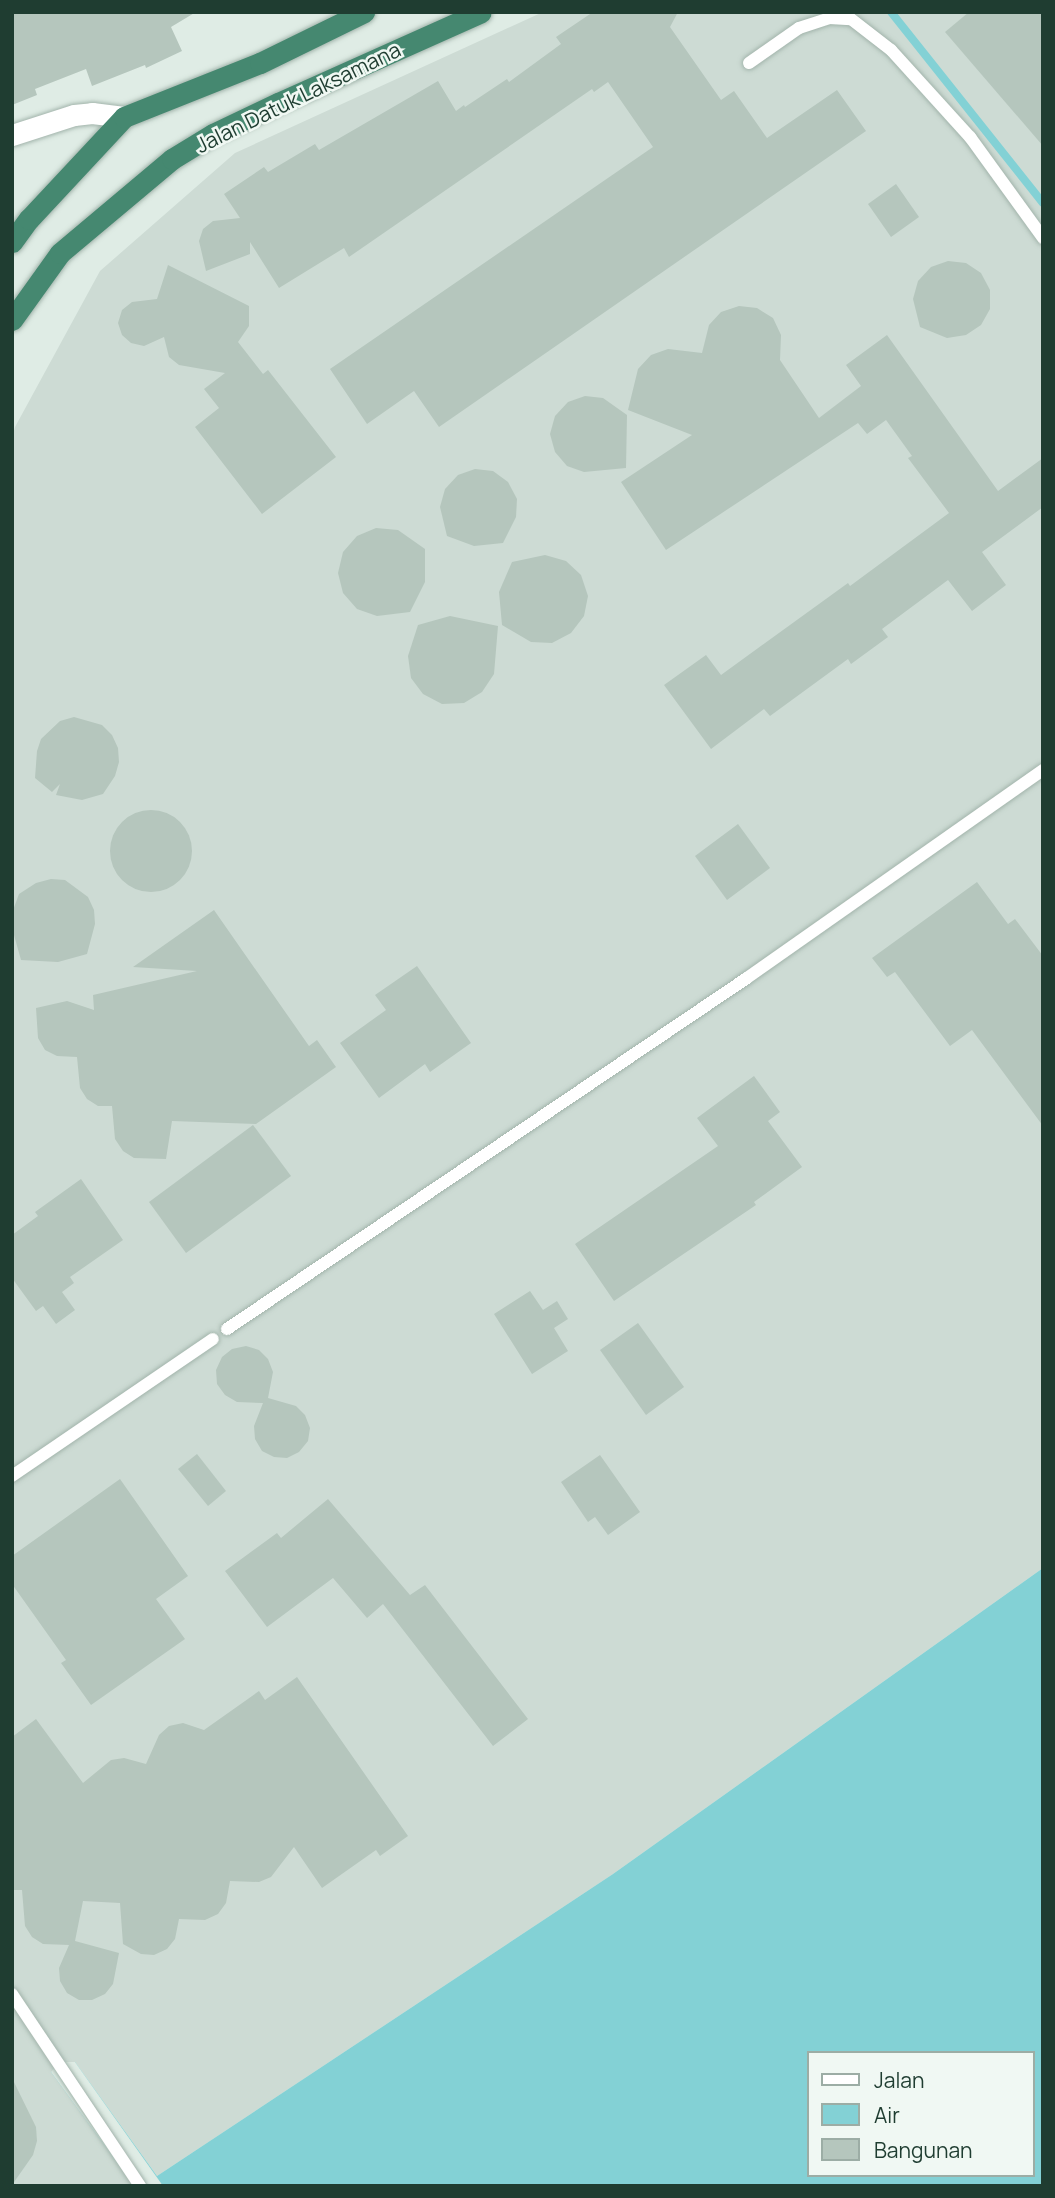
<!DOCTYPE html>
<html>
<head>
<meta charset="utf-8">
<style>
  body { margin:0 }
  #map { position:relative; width:1055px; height:2198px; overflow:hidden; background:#dfece5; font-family:Manrope,sans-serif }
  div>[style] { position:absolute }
  .built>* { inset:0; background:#cddbd4 }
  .water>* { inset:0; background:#83d1d5 }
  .pier>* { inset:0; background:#dfece5 }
  .stream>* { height:8px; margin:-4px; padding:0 4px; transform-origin:4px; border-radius:4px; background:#83d1d5 }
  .building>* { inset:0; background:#b5c6bd }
  .round { border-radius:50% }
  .roads { filter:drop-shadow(0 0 2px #a2b4ab) drop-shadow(0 0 2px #a2b4ab) }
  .service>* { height:12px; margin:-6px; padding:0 6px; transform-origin:6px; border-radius:6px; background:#fff }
  .minor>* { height:21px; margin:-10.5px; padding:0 10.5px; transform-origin:10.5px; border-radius:10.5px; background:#fff }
  .trunk>* { height:21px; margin:-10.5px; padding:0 10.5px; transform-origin:10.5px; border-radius:10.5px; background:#458870 }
  span { translate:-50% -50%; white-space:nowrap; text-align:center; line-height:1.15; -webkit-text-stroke:5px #f0f8f3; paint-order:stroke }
  .street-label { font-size:21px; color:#1f3d31 }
  .frame { position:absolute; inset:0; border:14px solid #1f3d31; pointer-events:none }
  .legend { position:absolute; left:807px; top:2051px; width:228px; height:126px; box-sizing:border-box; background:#f0f8f3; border:2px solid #9cada5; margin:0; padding:9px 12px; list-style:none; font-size:21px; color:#1f3d31 }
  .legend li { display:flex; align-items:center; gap:14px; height:35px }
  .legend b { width:35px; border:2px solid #9cada5 }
</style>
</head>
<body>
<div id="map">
  <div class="built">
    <i style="clip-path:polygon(543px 12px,1043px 12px,1043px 1568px,613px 1874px,157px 2176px,75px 2062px,134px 2186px,12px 2186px,12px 438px,15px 427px,100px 271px,235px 153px)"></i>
  </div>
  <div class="water">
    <i style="clip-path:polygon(evenodd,1043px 1568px,1043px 2186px,134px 2186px,51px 2072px,75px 2062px,157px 2176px,613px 1874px,1043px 1568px,808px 2053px,1032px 2053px,1032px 2175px,808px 2175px,808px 2053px)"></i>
  </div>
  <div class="pier">
    <i style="clip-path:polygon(60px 2062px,75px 2062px,163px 2186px,134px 2186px,51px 2072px)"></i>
  </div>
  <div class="stream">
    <i style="left:891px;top:12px;width:244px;rotate:51.5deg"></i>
  </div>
  <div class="building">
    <i style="clip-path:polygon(12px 12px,196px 12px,171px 27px,182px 51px,146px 68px,145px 65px,92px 86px,86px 69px,35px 89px,37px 95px,12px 105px)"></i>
    <i style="clip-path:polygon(593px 12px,678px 12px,670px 27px,721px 100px,734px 91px,767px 138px,837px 90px,866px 131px,439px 427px,414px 391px,367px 424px,330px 369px,653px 147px,608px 82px,594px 92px,592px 89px,349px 257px,344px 248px,279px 288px,250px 242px,250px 254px,206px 271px,199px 241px,203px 229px,213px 221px,240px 218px,224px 194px,264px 167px,268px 172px,315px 144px,319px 150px,438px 81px,456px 111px,464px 105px,465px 107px,507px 79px,509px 82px,561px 44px,556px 37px)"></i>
    <i style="clip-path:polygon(969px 12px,1043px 12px,1043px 146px,945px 32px)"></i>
    <i style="clip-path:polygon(896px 184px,919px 217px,891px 237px,868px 204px)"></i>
    <i style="clip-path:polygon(948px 261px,966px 263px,981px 273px,990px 290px,990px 309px,981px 325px,966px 335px,947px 338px,920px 327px,913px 299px,918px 281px,931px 267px)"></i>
    <i style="clip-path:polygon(168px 265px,249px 306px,249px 326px,238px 342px,263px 374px,268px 370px,336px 457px,262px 514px,195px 427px,219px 408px,204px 389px,225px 373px,179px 365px,169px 357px,164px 337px,144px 346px,131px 343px,122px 335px,118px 323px,122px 310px,132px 302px,157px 299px)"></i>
    <i style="clip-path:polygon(739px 306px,757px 308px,773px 318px,781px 335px,780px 360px,819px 418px,861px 386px,846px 365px,887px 335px,998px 491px,1043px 458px,1043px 507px,982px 552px,1006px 585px,972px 611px,948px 580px,882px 629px,888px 637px,851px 664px,848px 659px,770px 716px,764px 709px,711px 749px,664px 685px,706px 655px,721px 675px,848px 583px,850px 586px,949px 513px,908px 458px,912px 456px,886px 420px,867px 434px,858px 423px,666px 550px,621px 482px,692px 435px,628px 410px,638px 369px,651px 355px,668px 349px,702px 353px,709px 325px,721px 312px)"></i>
    <i style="clip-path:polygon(585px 396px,603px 398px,627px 415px,626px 468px,584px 472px,567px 466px,555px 452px,550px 434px,555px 416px,568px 402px)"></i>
    <i style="clip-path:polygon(475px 469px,493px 471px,508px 482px,517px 499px,516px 517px,503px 543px,474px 546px,447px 536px,440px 507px,445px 489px,458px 475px)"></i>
    <i style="clip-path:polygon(376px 528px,398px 530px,425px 549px,425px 582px,410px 612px,377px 616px,357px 609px,343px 593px,338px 573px,343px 552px,357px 536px)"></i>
    <i style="clip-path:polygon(545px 555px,566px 561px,581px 575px,588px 596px,584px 616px,571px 633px,552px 643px,531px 642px,502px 625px,499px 592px,512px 562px)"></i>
    <i style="clip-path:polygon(450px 616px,498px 626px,494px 674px,482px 692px,464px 703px,442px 704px,423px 694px,411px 678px,408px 656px,418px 625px)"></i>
    <i style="clip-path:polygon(74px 717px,102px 725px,112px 735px,118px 748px,119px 762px,115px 776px,103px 794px,82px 800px,56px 795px,60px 784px,52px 792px,35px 778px,37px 751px,41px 739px,60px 721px)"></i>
    <i class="round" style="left:110px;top:810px;width:82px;height:82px"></i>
    <i style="clip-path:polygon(738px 824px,770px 868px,727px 900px,695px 856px)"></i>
    <i style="clip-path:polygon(51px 879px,65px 880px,88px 897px,94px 910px,95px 924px,87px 954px,58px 962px,21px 960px,12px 928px,12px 913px,19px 894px,36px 883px)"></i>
    <i style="clip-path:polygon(977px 882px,1008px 924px,1015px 919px,1043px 956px,1043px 1126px,972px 1030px,950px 1046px,895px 972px,887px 977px,872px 958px)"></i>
    <i style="clip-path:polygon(214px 910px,309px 1046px,317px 1040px,336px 1067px,256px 1124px,172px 1121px,166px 1159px,134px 1158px,123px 1151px,115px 1139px,112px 1106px,98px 1106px,87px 1099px,80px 1088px,77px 1057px,57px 1056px,45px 1050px,38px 1038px,36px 1008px,67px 1001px,94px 1010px,93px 995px,197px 971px,133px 967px)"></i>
    <i style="clip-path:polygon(417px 966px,471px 1043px,430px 1072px,425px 1064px,379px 1098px,340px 1043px,386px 1010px,375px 995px)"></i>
    <i style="clip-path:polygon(754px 1076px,780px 1112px,768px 1121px,802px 1167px,754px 1202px,756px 1205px,614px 1301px,575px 1244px,718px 1146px,697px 1118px)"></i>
    <i style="clip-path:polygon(253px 1125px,291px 1176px,186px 1253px,149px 1202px)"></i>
    <i style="clip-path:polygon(81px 1179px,123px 1240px,70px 1277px,74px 1283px,62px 1292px,75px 1310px,56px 1324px,43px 1306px,36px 1311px,12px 1278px,12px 1235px,38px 1216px,35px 1212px)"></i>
    <i style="clip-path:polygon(530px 1291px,543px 1310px,557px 1301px,568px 1319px,554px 1328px,568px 1351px,532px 1374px,494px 1314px)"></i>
    <i style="clip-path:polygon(638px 1323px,684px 1387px,646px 1415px,600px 1350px)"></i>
    <i style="clip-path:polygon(246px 1346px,259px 1350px,268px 1359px,273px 1372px,268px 1398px,296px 1406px,305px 1415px,310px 1428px,308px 1441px,299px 1452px,287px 1458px,274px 1457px,262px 1451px,255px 1439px,254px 1426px,263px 1403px,237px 1402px,225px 1395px,217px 1384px,216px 1370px,222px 1357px,232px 1349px)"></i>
    <i style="clip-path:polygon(197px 1454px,226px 1491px,208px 1506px,178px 1469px)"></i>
    <i style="clip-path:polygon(600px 1455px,640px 1512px,608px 1535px,595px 1517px,588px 1522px,561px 1482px)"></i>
    <i style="clip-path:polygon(120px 1479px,188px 1576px,156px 1599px,185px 1639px,91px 1705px,61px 1663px,66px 1660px,12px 1584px,12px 1556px)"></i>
    <i style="clip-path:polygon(328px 1499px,410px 1595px,425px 1585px,528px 1719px,493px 1746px,383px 1604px,367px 1618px,333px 1578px,267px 1627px,225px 1571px,277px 1533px,281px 1538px)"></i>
    <i style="clip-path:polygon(297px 1677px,408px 1836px,380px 1856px,376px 1850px,322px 1888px,294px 1847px,271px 1877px,259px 1882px,230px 1881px,226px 1903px,218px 1914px,205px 1920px,179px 1919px,175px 1939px,167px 1949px,154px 1955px,141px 1954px,123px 1944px,120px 1903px,83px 1901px,75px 1941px,119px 1953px,113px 1984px,105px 1994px,92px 2000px,79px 2000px,67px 1993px,60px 1981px,59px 1968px,69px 1945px,43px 1944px,32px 1937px,25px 1926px,22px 1890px,12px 1890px,12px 1737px,36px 1719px,83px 1783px,111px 1760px,124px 1758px,146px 1764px,159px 1735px,169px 1726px,183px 1723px,204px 1730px,259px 1691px,265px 1700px)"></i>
    <i style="clip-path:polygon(12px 2078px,36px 2127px,37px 2141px,33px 2155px,12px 2185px)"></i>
  </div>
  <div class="roads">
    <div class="service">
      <i style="left:749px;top:63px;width:61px;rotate:-35deg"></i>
      <i style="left:799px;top:28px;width:32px;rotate:-18deg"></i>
      <i style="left:829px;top:18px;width:22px;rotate:3deg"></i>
      <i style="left:851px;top:19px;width:51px;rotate:37.8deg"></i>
      <i style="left:891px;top:50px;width:118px;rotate:47.8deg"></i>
      <i style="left:970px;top:137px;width:125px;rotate:54.1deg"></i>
      <i style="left:227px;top:1329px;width:627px;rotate:-34.02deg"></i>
      <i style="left:747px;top:978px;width:362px;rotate:-35.1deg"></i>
      <i style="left:12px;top:1476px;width:243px;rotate:-34.3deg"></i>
      <i style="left:12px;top:1994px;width:231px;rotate:56.3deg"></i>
    </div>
    <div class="minor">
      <i style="left:12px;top:135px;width:65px;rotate:-17.9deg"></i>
      <i style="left:74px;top:115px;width:18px;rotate:-6deg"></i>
      <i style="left:92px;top:113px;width:32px;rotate:7deg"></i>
    </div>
    <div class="trunk">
      <i style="left:12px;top:242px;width:29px;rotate:-54deg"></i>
      <i style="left:29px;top:219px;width:139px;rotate:-47deg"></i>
      <i style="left:124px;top:117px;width:146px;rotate:-21.7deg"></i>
      <i style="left:260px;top:63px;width:116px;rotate:-26.1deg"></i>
      <i style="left:12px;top:320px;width:82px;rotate:-54.4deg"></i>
      <i style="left:60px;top:253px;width:146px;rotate:-40deg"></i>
      <i style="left:172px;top:159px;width:48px;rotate:-31.4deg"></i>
      <i style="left:213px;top:134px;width:72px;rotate:-25.5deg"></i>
      <i style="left:278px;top:103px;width:222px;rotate:-24.1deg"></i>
    </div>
  </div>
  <div class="street-label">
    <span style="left:298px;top:97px;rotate:-26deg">Jalan Datuk Laksamana</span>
  </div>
  <div class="frame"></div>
  <ul class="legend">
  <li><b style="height:9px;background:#fff"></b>Jalan</li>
  <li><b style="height:19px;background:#83d1d5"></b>Air</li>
  <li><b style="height:19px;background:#b5c6bd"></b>Bangunan</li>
  </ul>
</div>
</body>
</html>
